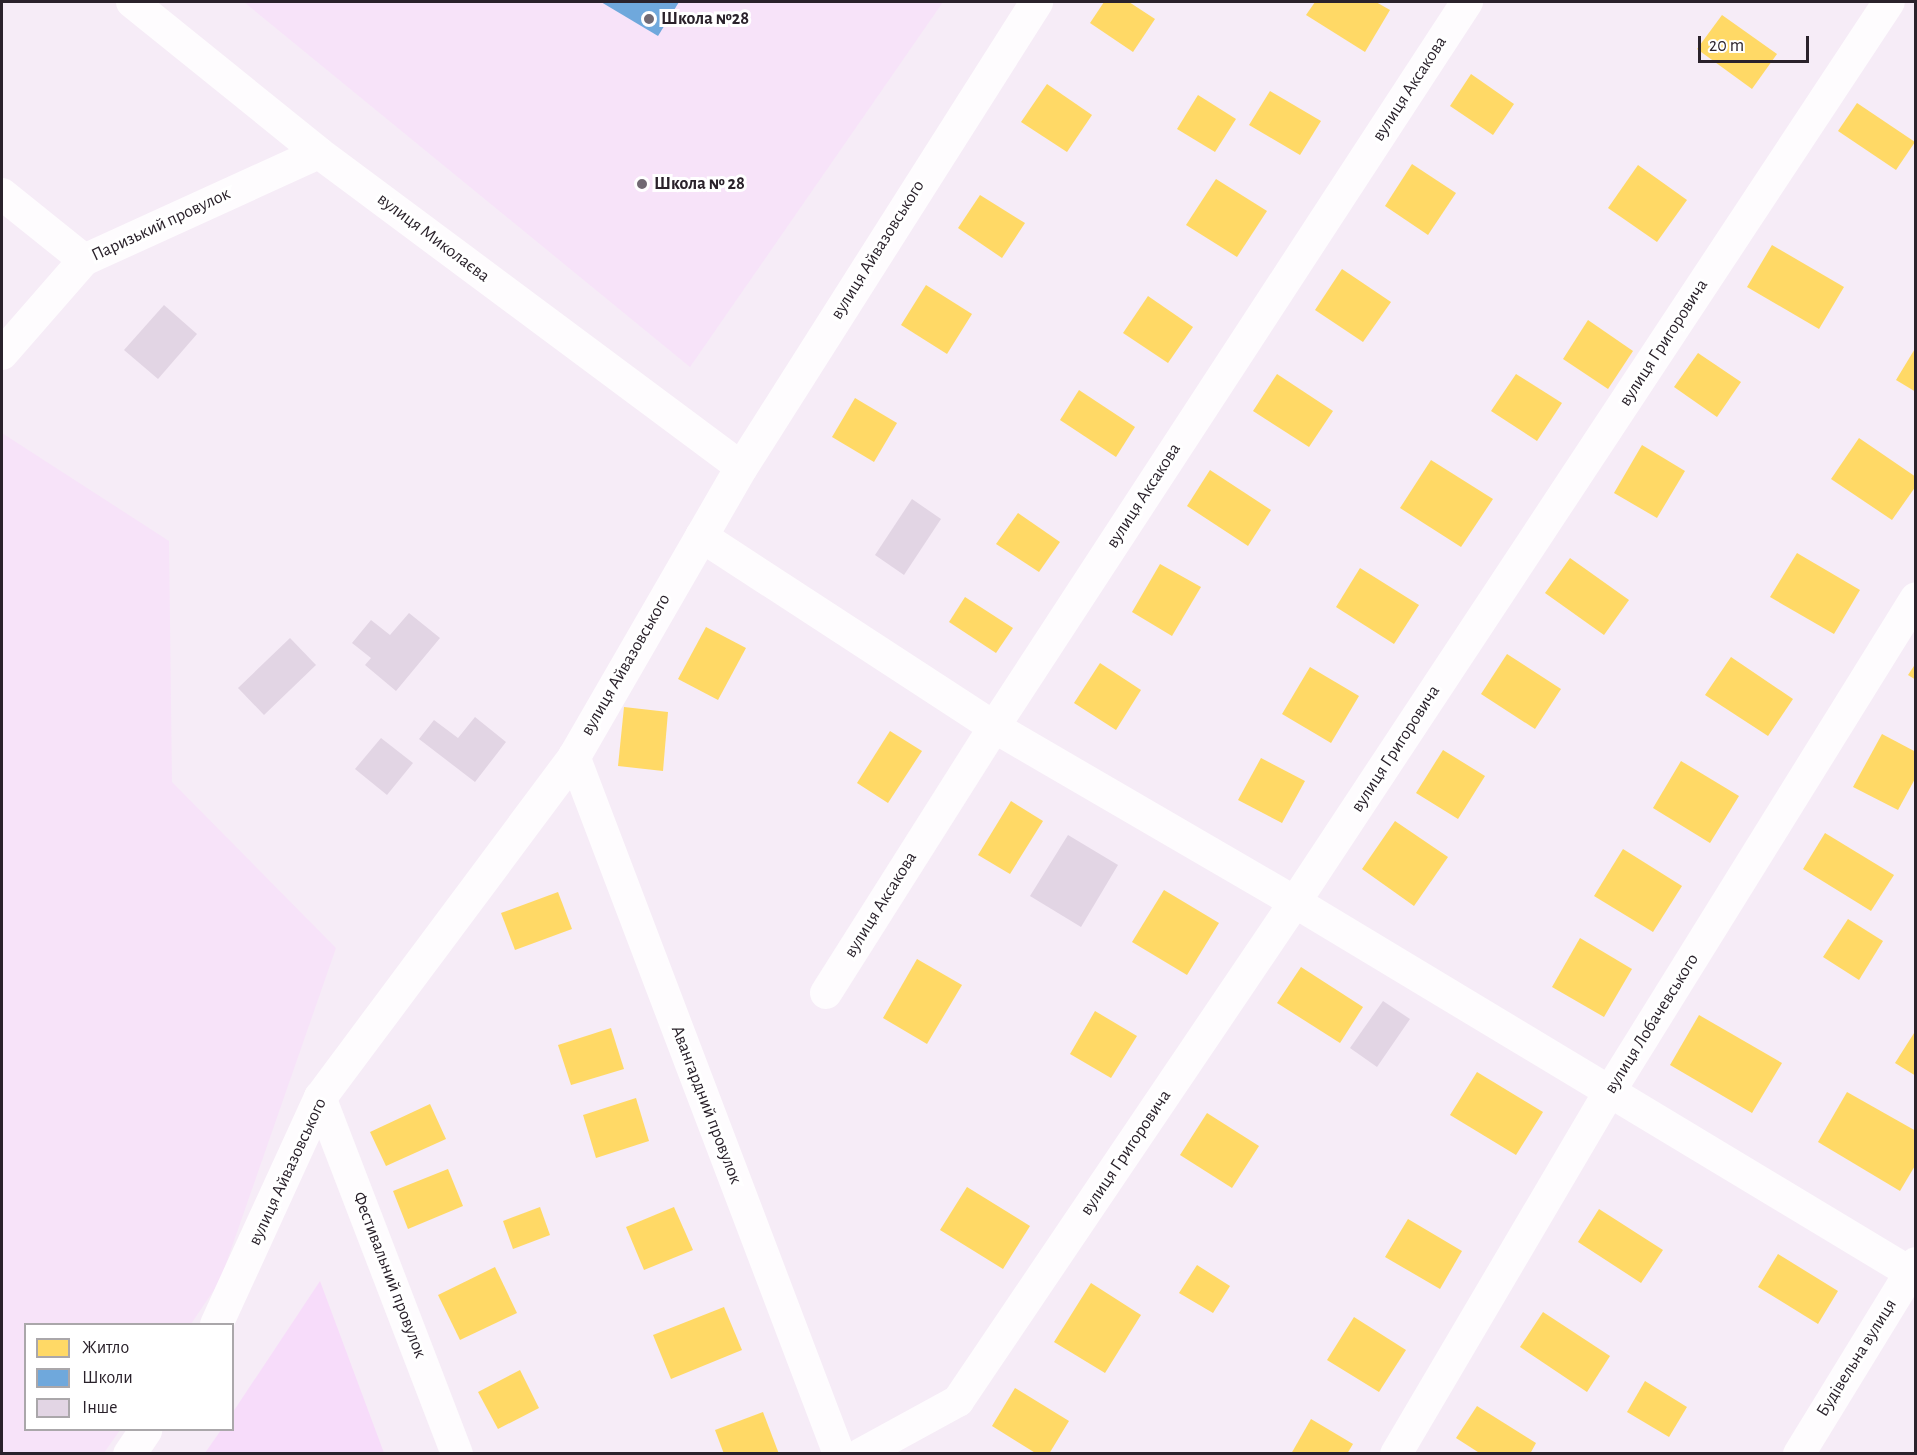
<!DOCTYPE html>
<html>
<head>
<meta charset="utf-8">
<style>
  body { margin:0 }
  #map { position:relative; width:1917px; height:1455px; overflow:hidden; background:#f6ecf7; font-family:"Alegreya Sans",sans-serif }
  div>[style] { position:absolute }
  .built>* { inset:0; background:#f7e3f9 }
  .green>* { inset:0; background:#f7dcfa }
  .homes>* { inset:0; background:#ffd966 }
  .schools>* { inset:0; background:#6fa8dc }
  .building>* { inset:0; background:#e2d5e4 }
  .street>* { height:32px; margin:-16px; padding:0 16px; transform-origin:16px; border-radius:16px; background:#fefcfe }
  .secondary>* { height:33px; margin:-16.5px; padding:0 16.5px; transform-origin:16.5px; border-radius:16.5px; background:#fefcfe }
  .dots>* { width:16px; height:16px; translate:-50% -50%; box-sizing:border-box; border:3px solid #fff; border-radius:50% }
  span { translate:-50% -50%; white-space:nowrap; text-align:center; line-height:1.15; -webkit-text-stroke:6px #fff; paint-order:stroke }
  .poi-label { font-size:18px; color:#2a222b; font-weight:700 }
  .left { translate:0 -50%; text-align:left }
  .street-label { font-size:18px; color:#2a222b }
  .frame { position:absolute; inset:0; border:3px solid #2a222b; pointer-events:none }
  .legend { position:absolute; left:24px; top:1323px; width:210px; height:108px; box-sizing:border-box; background:#fff; border:2px solid #aaa7aa; margin:0; padding:8px 10px; list-style:none; font-size:18px; color:#2a222b }
  .legend li { display:flex; align-items:center; gap:12px; height:30px }
  .legend b { width:30px; border:2px solid #aaa7aa }
  .scale { position:absolute; left:1698px; top:36px; width:111px; height:27px; box-sizing:border-box; border:3px solid #2a222b; border-top:0; padding-left:8px; font-size:18px; line-height:21px; white-space:nowrap; color:#2a222b; -webkit-text-stroke:4px #fff; paint-order:stroke }
</style>
</head>
<body>
<div id="map">
  <div class="built">
    <i style="clip-path:polygon(244px 2px,943px 2px,690px 367px)"></i>
    <i style="clip-path:polygon(2px 433px,169px 541px,172px 782px,336px 948px,220px 1281px,191px 1324px,26px 1324px,26px 1430px,120px 1430px,104px 1453px,2px 1453px)"></i>
  </div>
  <div class="green">
    <i style="clip-path:polygon(320px 1281px,384px 1453px,205px 1453px,221px 1430px,232px 1430px,233px 1412px)"></i>
  </div>
  <div class="homes">
    <i style="clip-path:polygon(1104px 2px,1129px 2px,1155px 19px,1133px 52px,1090px 23px)"></i>
    <i style="clip-path:polygon(1315px 2px,1376px 2px,1390px 10px,1365px 52px,1306px 15px)"></i>
    <i style="clip-path:polygon(1722px 15px,1777px 54px,1752px 89px,1697px 49px)"></i>
    <i style="clip-path:polygon(1471px 74px,1514px 104px,1493px 135px,1450px 106px)"></i>
    <i style="clip-path:polygon(1047px 84px,1092px 115px,1067px 152px,1021px 122px)"></i>
    <i style="clip-path:polygon(1270px 91px,1321px 121px,1300px 155px,1249px 125px)"></i>
    <i style="clip-path:polygon(1198px 95px,1236px 119px,1215px 152px,1177px 129px)"></i>
    <i style="clip-path:polygon(1857px 103px,1915px 142px,1896px 170px,1838px 131px)"></i>
    <i style="clip-path:polygon(1412px 164px,1456px 193px,1428px 235px,1385px 206px)"></i>
    <i style="clip-path:polygon(1638px 165px,1687px 200px,1657px 242px,1608px 208px)"></i>
    <i style="clip-path:polygon(1216px 179px,1267px 211px,1237px 257px,1186px 225px)"></i>
    <i style="clip-path:polygon(980px 195px,1025px 223px,1002px 258px,958px 228px)"></i>
    <i style="clip-path:polygon(1772px 245px,1844px 287px,1819px 329px,1747px 287px)"></i>
    <i style="clip-path:polygon(1342px 269px,1391px 302px,1363px 342px,1315px 310px)"></i>
    <i style="clip-path:polygon(926px 285px,972px 314px,947px 354px,901px 325px)"></i>
    <i style="clip-path:polygon(1148px 296px,1193px 327px,1168px 363px,1123px 333px)"></i>
    <i style="clip-path:polygon(1588px 320px,1633px 351px,1608px 389px,1563px 359px)"></i>
    <i style="clip-path:polygon(1916px 347px,1916px 392px,1896px 380px)"></i>
    <i style="clip-path:polygon(1698px 353px,1741px 382px,1717px 417px,1674px 387px)"></i>
    <i style="clip-path:polygon(1277px 374px,1333px 411px,1309px 447px,1253px 411px)"></i>
    <i style="clip-path:polygon(1516px 374px,1562px 403px,1537px 441px,1491px 411px)"></i>
    <i style="clip-path:polygon(1079px 390px,1135px 427px,1116px 457px,1060px 420px)"></i>
    <i style="clip-path:polygon(855px 398px,897px 423px,874px 462px,832px 437px)"></i>
    <i style="clip-path:polygon(1859px 438px,1916px 477px,1916px 486px,1892px 520px,1831px 479px)"></i>
    <i style="clip-path:polygon(1642px 445px,1685px 471px,1657px 518px,1614px 493px)"></i>
    <i style="clip-path:polygon(1431px 460px,1493px 499px,1461px 547px,1400px 508px)"></i>
    <i style="clip-path:polygon(1210px 470px,1271px 510px,1248px 546px,1187px 506px)"></i>
    <i style="clip-path:polygon(1018px 513px,1060px 542px,1039px 572px,996px 544px)"></i>
    <i style="clip-path:polygon(1797px 553px,1860px 590px,1834px 634px,1770px 597px)"></i>
    <i style="clip-path:polygon(1570px 558px,1629px 600px,1604px 635px,1545px 593px)"></i>
    <i style="clip-path:polygon(1160px 564px,1201px 587px,1172px 636px,1132px 612px)"></i>
    <i style="clip-path:polygon(1360px 568px,1419px 605px,1394px 644px,1336px 607px)"></i>
    <i style="clip-path:polygon(965px 597px,1013px 628px,996px 653px,949px 622px)"></i>
    <i style="clip-path:polygon(706px 627px,746px 648px,718px 700px,678px 679px)"></i>
    <i style="clip-path:polygon(1507px 654px,1561px 689px,1535px 729px,1481px 694px)"></i>
    <i style="clip-path:polygon(1731px 657px,1793px 699px,1768px 736px,1705px 695px)"></i>
    <i style="clip-path:polygon(1100px 663px,1141px 690px,1116px 730px,1074px 703px)"></i>
    <i style="clip-path:polygon(1916px 663px,1916px 680px,1908px 675px)"></i>
    <i style="clip-path:polygon(1310px 667px,1359px 696px,1331px 743px,1282px 714px)"></i>
    <i style="clip-path:polygon(624px 707px,668px 712px,663px 771px,618px 766px)"></i>
    <i style="clip-path:polygon(890px 731px,922px 751px,888px 803px,857px 783px)"></i>
    <i style="clip-path:polygon(1882px 734px,1916px 752px,1916px 777px,1898px 810px,1853px 787px)"></i>
    <i style="clip-path:polygon(1443px 750px,1485px 776px,1458px 819px,1416px 793px)"></i>
    <i style="clip-path:polygon(1261px 758px,1305px 781px,1282px 823px,1238px 800px)"></i>
    <i style="clip-path:polygon(1681px 761px,1739px 796px,1710px 843px,1653px 808px)"></i>
    <i style="clip-path:polygon(1011px 801px,1043px 821px,1010px 874px,978px 855px)"></i>
    <i style="clip-path:polygon(1395px 821px,1448px 857px,1414px 906px,1362px 869px)"></i>
    <i style="clip-path:polygon(1825px 833px,1894px 875px,1871px 911px,1803px 869px)"></i>
    <i style="clip-path:polygon(1623px 849px,1682px 886px,1653px 932px,1594px 896px)"></i>
    <i style="clip-path:polygon(1164px 890px,1219px 923px,1187px 975px,1132px 942px)"></i>
    <i style="clip-path:polygon(558px 892px,572px 929px,515px 950px,501px 913px)"></i>
    <i style="clip-path:polygon(1848px 919px,1883px 941px,1859px 980px,1823px 957px)"></i>
    <i style="clip-path:polygon(1580px 938px,1632px 969px,1604px 1017px,1552px 987px)"></i>
    <i style="clip-path:polygon(917px 959px,962px 985px,927px 1044px,883px 1018px)"></i>
    <i style="clip-path:polygon(1301px 967px,1363px 1007px,1340px 1043px,1277px 1003px)"></i>
    <i style="clip-path:polygon(1095px 1011px,1137px 1036px,1111px 1078px,1070px 1054px)"></i>
    <i style="clip-path:polygon(1699px 1015px,1782px 1063px,1752px 1113px,1670px 1065px)"></i>
    <i style="clip-path:polygon(611px 1028px,624px 1069px,571px 1085px,558px 1045px)"></i>
    <i style="clip-path:polygon(1916px 1030px,1916px 1076px,1895px 1063px)"></i>
    <i style="clip-path:polygon(1477px 1072px,1543px 1112px,1516px 1155px,1450px 1115px)"></i>
    <i style="clip-path:polygon(1847px 1092px,1916px 1131px,1916px 1164px,1900px 1191px,1818px 1142px)"></i>
    <i style="clip-path:polygon(636px 1098px,649px 1141px,596px 1158px,583px 1115px)"></i>
    <i style="clip-path:polygon(430px 1104px,446px 1139px,386px 1166px,370px 1132px)"></i>
    <i style="clip-path:polygon(1207px 1113px,1259px 1146px,1232px 1188px,1180px 1155px)"></i>
    <i style="clip-path:polygon(448px 1169px,463px 1206px,408px 1229px,393px 1191px)"></i>
    <i style="clip-path:polygon(967px 1187px,1030px 1226px,1003px 1269px,940px 1230px)"></i>
    <i style="clip-path:polygon(540px 1207px,550px 1235px,513px 1249px,503px 1221px)"></i>
    <i style="clip-path:polygon(674px 1207px,693px 1250px,644px 1270px,626px 1227px)"></i>
    <i style="clip-path:polygon(1599px 1209px,1663px 1250px,1641px 1283px,1578px 1242px)"></i>
    <i style="clip-path:polygon(1408px 1219px,1462px 1251px,1440px 1289px,1385px 1257px)"></i>
    <i style="clip-path:polygon(1778px 1254px,1838px 1291px,1818px 1324px,1758px 1287px)"></i>
    <i style="clip-path:polygon(1197px 1265px,1230px 1286px,1213px 1313px,1179px 1293px)"></i>
    <i style="clip-path:polygon(495px 1267px,517px 1313px,460px 1340px,438px 1295px)"></i>
    <i style="clip-path:polygon(1091px 1283px,1141px 1315px,1105px 1373px,1054px 1342px)"></i>
    <i style="clip-path:polygon(724px 1307px,742px 1350px,671px 1379px,653px 1335px)"></i>
    <i style="clip-path:polygon(1543px 1312px,1610px 1356px,1587px 1392px,1520px 1347px)"></i>
    <i style="clip-path:polygon(1354px 1317px,1406px 1350px,1379px 1392px,1327px 1360px)"></i>
    <i style="clip-path:polygon(520px 1370px,539px 1408px,498px 1429px,478px 1392px)"></i>
    <i style="clip-path:polygon(1645px 1381px,1687px 1407px,1669px 1437px,1627px 1412px)"></i>
    <i style="clip-path:polygon(1015px 1388px,1069px 1421px,1049px 1454px,1037px 1454px,992px 1426px)"></i>
    <i style="clip-path:polygon(1477px 1406px,1536px 1443px,1530px 1454px,1481px 1454px,1456px 1438px)"></i>
    <i style="clip-path:polygon(763px 1412px,779px 1454px,724px 1454px,715px 1430px)"></i>
    <i style="clip-path:polygon(1311px 1419px,1353px 1444px,1347px 1454px,1291px 1454px)"></i>
  </div>
  <div class="schools">
    <i style="clip-path:polygon(601px 2px,679px 2px,658px 36px)"></i>
  </div>
  <div class="building">
    <i style="clip-path:polygon(164px 305px,197px 334px,158px 379px,124px 350px)"></i>
    <i style="clip-path:polygon(912px 499px,941px 519px,904px 575px,875px 555px)"></i>
    <i style="clip-path:polygon(409px 613px,440px 638px,396px 691px,365px 665px,371px 658px,352px 643px,371px 620px,390px 635px)"></i>
    <i style="clip-path:polygon(290px 638px,316px 665px,264px 715px,238px 688px)"></i>
    <i style="clip-path:polygon(475px 717px,506px 742px,475px 782px,419px 739px,434px 720px,458px 738px)"></i>
    <i style="clip-path:polygon(381px 738px,413px 763px,387px 795px,355px 769px)"></i>
    <i style="clip-path:polygon(1068px 835px,1118px 865px,1081px 927px,1030px 896px)"></i>
    <i style="clip-path:polygon(1383px 1001px,1410px 1019px,1377px 1067px,1350px 1048px)"></i>
  </div>
  <div class="street">
    <i style="left:132px;top:2px;width:240px;rotate:38.9deg"></i>
    <i style="left:319px;top:153px;width:526px;rotate:36.65deg"></i>
    <i style="left:2px;top:194px;width:105px;rotate:38.8deg"></i>
    <i style="left:2px;top:354px;width:125px;rotate:-48.9deg"></i>
    <i style="left:84px;top:260px;width:258px;rotate:-24.5deg"></i>
    <i style="left:701px;top:536px;width:350px;rotate:33.1deg"></i>
    <i style="left:994px;top:727px;width:348px;rotate:30.2deg"></i>
    <i style="left:1295px;top:902px;width:725px;rotate:31.06deg"></i>
    <i style="left:574px;top:756px;width:747px;rotate:69.21deg"></i>
    <i style="left:826px;top:993px;width:315px;rotate:-57.7deg"></i>
    <i style="left:994px;top:727px;width:866px;rotate:-56.88deg"></i>
    <i style="left:320px;top:1097px;width:382px;rotate:69deg"></i>
    <i style="left:861px;top:1454px;width:111px;rotate:-28.7deg"></i>
    <i style="left:958px;top:1401px;width:602px;rotate:-55.97deg"></i>
    <i style="left:1295px;top:902px;width:1078px;rotate:-56.58deg"></i>
    <i style="left:1396px;top:1454px;width:421px;rotate:-59.5deg"></i>
    <i style="left:1610px;top:1091px;width:580px;rotate:-58.17deg"></i>
    <i style="left:1799px;top:1454px;width:224px;rotate:-58.5deg"></i>
  </div>
  <div class="secondary">
    <i style="left:216px;top:1324px;width:250px;rotate:-65.4deg"></i>
    <i style="left:320px;top:1097px;width:425px;rotate:-53.3deg"></i>
    <i style="left:574px;top:756px;width:334px;rotate:-60deg"></i>
    <i style="left:741px;top:467px;width:551px;rotate:-57.61deg"></i>
    <i style="left:129px;top:1454px;width:29px;rotate:-56deg"></i>
  </div>
  <div class="dots">
    <i style="left:649px;top:19px;background:#716972"></i>
    <i style="left:642px;top:184px;background:#716972"></i>
  </div>
  <div class="poi-label">
    <span class="left" style="left:661px;top:19px">Школа №28</span>
    <span class="left" style="left:654px;top:184px">Школа № 28</span>
  </div>
  <div class="street-label">
    <span style="left:1410px;top:89px;rotate:-57deg">вулиця Аксакова</span>
    <span style="left:161px;top:225px;rotate:-25deg">Паризький провулок</span>
    <span style="left:433px;top:238px;rotate:37deg">вулиця Миколаєва</span>
    <span style="left:878px;top:250px;rotate:-58deg">вулиця Айвазовського</span>
    <span style="left:1664px;top:343px;rotate:-57deg">вулиця Григоровича</span>
    <span style="left:1144px;top:496px;rotate:-57deg">вулиця Аксакова</span>
    <span style="left:626px;top:665px;rotate:-60deg">вулиця Айвазовського</span>
    <span style="left:1396px;top:749px;rotate:-57deg">вулиця Григоровича</span>
    <span style="left:881px;top:905px;rotate:-58deg">вулиця Аксакова</span>
    <span style="left:1652px;top:1024px;rotate:-58deg">вулиця Лобачевського</span>
    <span style="left:706px;top:1105px;rotate:69deg">Авангардний провулок</span>
    <span style="left:1126px;top:1153px;rotate:-56deg">вулиця Григоровича</span>
    <span style="left:288px;top:1172px;rotate:-65deg">вулиця Айвазовського</span>
    <span style="left:389px;top:1275px;rotate:69deg">Фестивальний провулок</span>
    <span style="left:1857px;top:1358px;rotate:-58deg">Будівельна вулиця</span>
  </div>
  <div class="frame"></div>
  <ul class="legend">
  <li><b style="height:16px;background:#ffd966"></b>Житло</li>
  <li><b style="height:16px;background:#6fa8dc"></b>Школи</li>
  <li><b style="height:16px;background:#e2d5e4"></b>Інше</li>
  </ul>
  <div class="scale">20 m</div>
</div>
</body>
</html>
